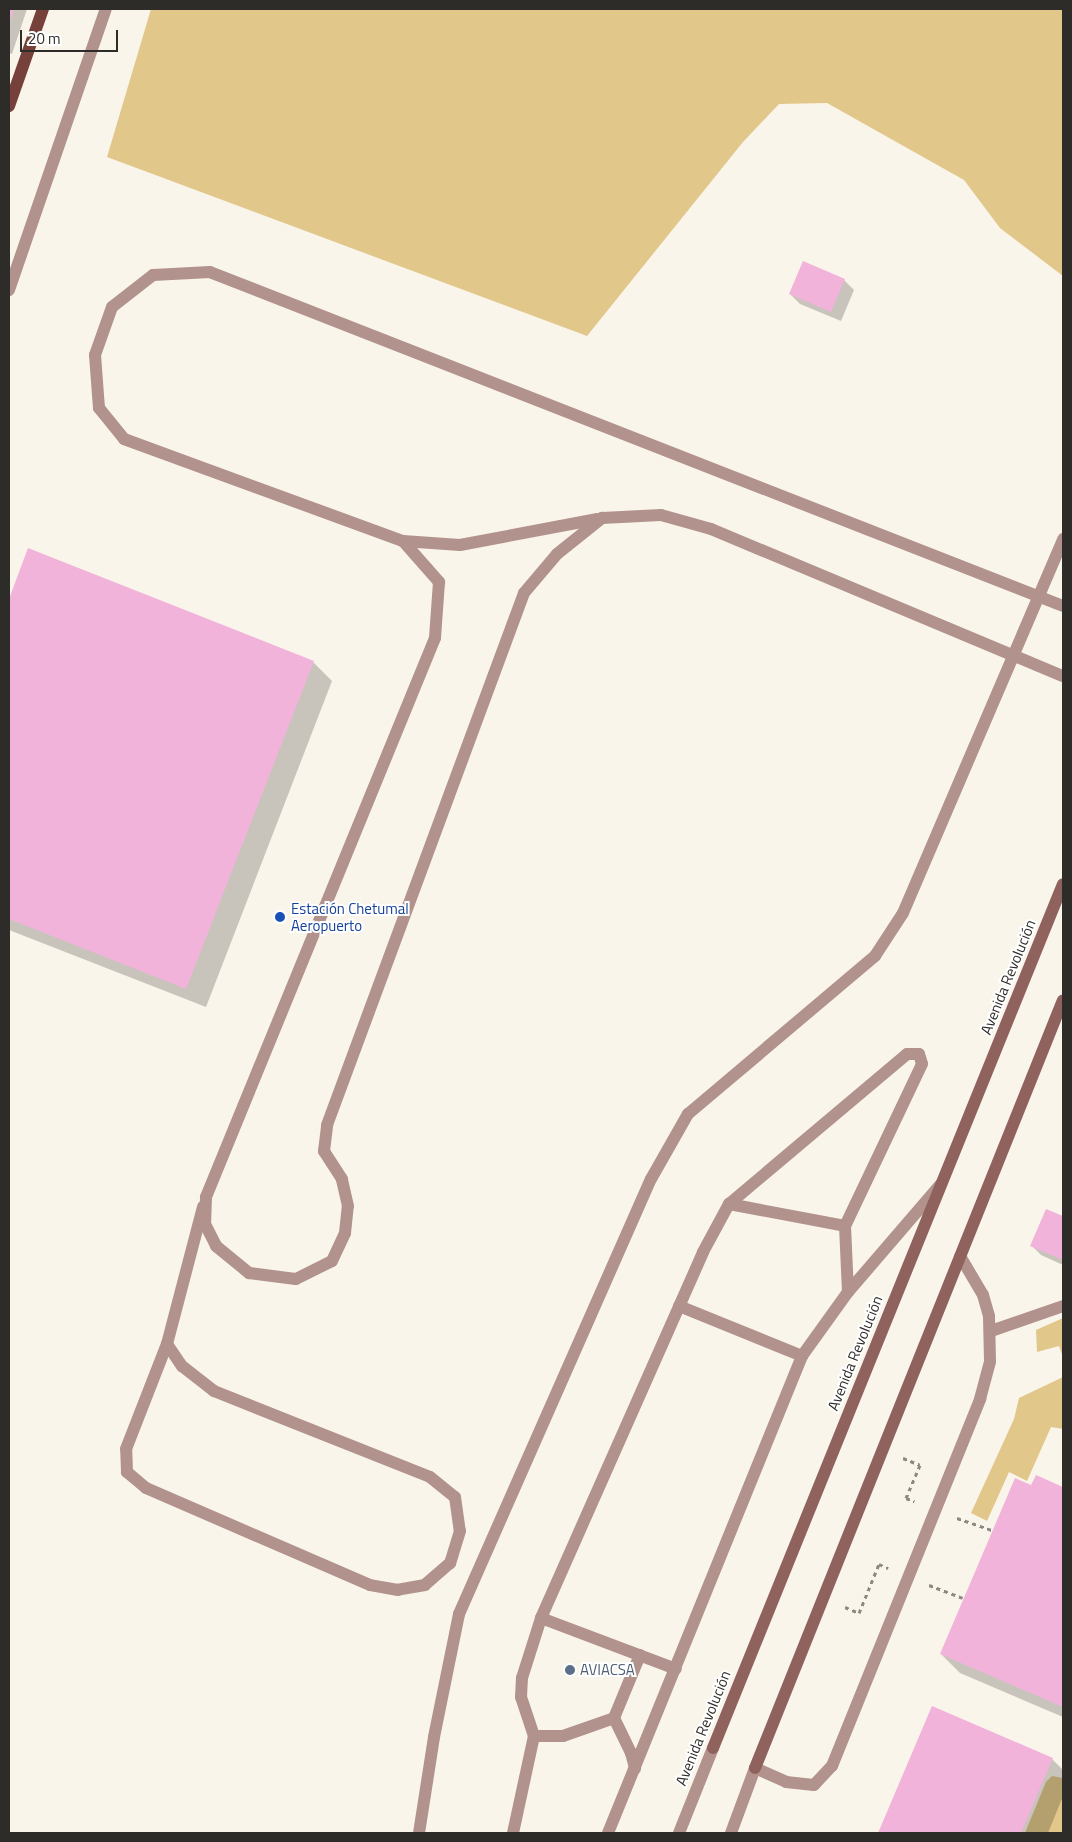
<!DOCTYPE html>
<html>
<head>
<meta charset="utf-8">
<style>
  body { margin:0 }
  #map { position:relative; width:1072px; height:1842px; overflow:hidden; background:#faf5ea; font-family:"Titillium Web",sans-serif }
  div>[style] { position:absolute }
  .green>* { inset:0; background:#e2c78b }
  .shadow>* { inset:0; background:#0003 }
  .building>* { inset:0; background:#f2b3db }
  .path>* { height:3px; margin-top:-1.5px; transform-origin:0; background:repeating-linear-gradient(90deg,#8d8982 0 4px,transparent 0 8px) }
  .lane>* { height:12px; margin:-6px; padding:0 6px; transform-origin:6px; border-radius:6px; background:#b2928d }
  .street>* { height:12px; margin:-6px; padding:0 6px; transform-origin:6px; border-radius:6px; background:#b2928d }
  .secondary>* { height:12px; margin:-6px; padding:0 6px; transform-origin:6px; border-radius:6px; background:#90625d }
  .primary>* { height:12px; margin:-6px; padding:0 6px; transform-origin:6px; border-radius:6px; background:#76403b }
  .dots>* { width:14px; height:14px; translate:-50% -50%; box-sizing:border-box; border:2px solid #fff; border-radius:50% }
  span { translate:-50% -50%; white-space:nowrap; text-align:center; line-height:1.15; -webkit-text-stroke:4px #fff; paint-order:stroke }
  .transit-label { font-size:15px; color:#164399 }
  .left { translate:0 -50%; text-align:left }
  .street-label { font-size:15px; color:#2e2c28 }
  .service-label { font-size:15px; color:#4e5e75 }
  .frame { position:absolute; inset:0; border:10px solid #2e2c28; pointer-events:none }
  .scale { position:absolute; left:20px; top:30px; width:98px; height:22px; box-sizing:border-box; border:2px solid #2e2c28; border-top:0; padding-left:6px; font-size:15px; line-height:18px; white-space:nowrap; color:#2e2c28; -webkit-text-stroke:4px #fff; paint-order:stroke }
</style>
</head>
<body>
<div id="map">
  <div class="green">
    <i style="clip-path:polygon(151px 9px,1063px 9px,1063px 276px,1000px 228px,964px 180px,827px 103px,779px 104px,743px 142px,587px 336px,107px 157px)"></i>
    <i style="clip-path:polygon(1063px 1318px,1063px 1357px,1059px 1346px,1037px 1352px,1036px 1330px)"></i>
    <i style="clip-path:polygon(1063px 1377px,1063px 1429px,1051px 1427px,1027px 1481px,1009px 1472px,987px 1521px,971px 1513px,1014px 1419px,1019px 1398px)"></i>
    <i style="clip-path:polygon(1052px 1776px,1063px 1778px,1063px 1833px,1025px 1833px,1046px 1782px)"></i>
  </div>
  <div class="shadow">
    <i style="clip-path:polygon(9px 9px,27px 9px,12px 54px,9px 53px)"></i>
    <i style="clip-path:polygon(844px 280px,854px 290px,841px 321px,800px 304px,790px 294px)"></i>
    <i style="clip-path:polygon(29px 550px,313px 662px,332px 681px,206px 1007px,9px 930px,9px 602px)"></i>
    <i style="clip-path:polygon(1046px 1211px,1063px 1218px,1063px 1265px,1041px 1255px,1031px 1245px)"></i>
    <i style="clip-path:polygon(1037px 1477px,1063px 1488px,1063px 1717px,960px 1673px,941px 1654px)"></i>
    <i style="clip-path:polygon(932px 1707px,1052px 1759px,1063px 1770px,1063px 1796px,1048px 1833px,879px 1833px)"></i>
  </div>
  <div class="building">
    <i style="clip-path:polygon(9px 9px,14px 9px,9px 24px)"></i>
    <i style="clip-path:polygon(803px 261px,845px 279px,831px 312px,789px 294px)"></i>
    <i style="clip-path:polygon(28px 548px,314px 661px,186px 989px,9px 919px,9px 599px)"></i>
    <i style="clip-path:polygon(1046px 1209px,1063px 1216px,1063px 1260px,1030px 1246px)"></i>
    <i style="clip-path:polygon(1036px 1475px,1063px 1487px,1063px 1707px,940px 1654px,1015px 1478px,1031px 1485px)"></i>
    <i style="clip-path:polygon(932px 1706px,1053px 1758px,1021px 1833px,878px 1833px)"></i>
  </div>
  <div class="path">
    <i style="left:903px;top:1458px;width:18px;rotate:22deg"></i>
    <i style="left:920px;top:1465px;width:36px;rotate:113deg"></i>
    <i style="left:906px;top:1498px;width:9px;rotate:21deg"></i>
    <i style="left:957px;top:1518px;width:37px;rotate:19deg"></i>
    <i style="left:929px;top:1585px;width:36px;rotate:21deg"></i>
    <i style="left:845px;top:1607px;width:15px;rotate:23deg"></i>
    <i style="left:859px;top:1613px;width:53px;rotate:-67.8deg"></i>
    <i style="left:879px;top:1564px;width:10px;rotate:24deg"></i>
  </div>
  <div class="lane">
    <i style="left:9px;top:290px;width:297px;rotate:-71deg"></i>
    <i style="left:729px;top:1204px;width:118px;rotate:10.7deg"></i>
    <i style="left:679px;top:1306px;width:133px;rotate:22.1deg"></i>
    <i style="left:991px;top:1331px;width:76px;rotate:-19.1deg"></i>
    <i style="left:167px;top:1344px;width:27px;rotate:56deg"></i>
    <i style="left:182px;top:1366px;width:41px;rotate:38deg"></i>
    <i style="left:214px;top:1391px;width:232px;rotate:21.7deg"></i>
    <i style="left:430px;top:1477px;width:32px;rotate:39deg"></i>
    <i style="left:455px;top:1497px;width:34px;rotate:82deg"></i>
    <i style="left:460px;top:1531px;width:34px;rotate:107deg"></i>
    <i style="left:450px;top:1563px;width:33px;rotate:139deg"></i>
    <i style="left:425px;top:1585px;width:27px;rotate:170deg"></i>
    <i style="left:398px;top:1590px;width:28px;rotate:-170deg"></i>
    <i style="left:370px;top:1585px;width:244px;rotate:-156.6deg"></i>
    <i style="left:146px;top:1488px;width:25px;rotate:-140deg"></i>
    <i style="left:127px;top:1472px;width:23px;rotate:-92deg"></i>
    <i style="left:126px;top:1449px;width:113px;rotate:-68.7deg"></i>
    <i style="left:167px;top:1344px;width:142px;rotate:-75.3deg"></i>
    <i style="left:541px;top:1618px;width:144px;rotate:20.7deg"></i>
    <i style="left:614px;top:1718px;width:68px;rotate:-67.6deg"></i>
    <i style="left:534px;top:1736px;width:29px"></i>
    <i style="left:563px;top:1736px;width:54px;rotate:-19.4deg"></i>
    <i style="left:614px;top:1718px;width:39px;rotate:64deg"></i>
    <i style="left:631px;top:1753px;width:16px;rotate:75deg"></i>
    <i style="left:419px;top:1833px;width:97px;rotate:-81.1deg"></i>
    <i style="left:434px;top:1737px;width:126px;rotate:-78.5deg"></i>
    <i style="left:459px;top:1614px;width:475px;rotate:-66.2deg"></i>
    <i style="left:651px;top:1179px;width:75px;rotate:-60.4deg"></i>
    <i style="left:688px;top:1114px;width:245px;rotate:-40.2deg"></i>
    <i style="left:875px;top:956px;width:51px;rotate:-56.9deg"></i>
    <i style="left:903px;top:913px;width:407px;rotate:-66.8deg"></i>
    <i style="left:513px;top:1833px;width:99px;rotate:-77.8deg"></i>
    <i style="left:534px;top:1736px;width:41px;rotate:-108.4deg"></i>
    <i style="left:521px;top:1697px;width:19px;rotate:-87deg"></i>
    <i style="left:522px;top:1678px;width:63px;rotate:-72.4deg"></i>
    <i style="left:541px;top:1618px;width:400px;rotate:-66.1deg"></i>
    <i style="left:703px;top:1252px;width:55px;rotate:-61.6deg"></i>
    <i style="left:729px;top:1204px;width:233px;rotate:-40.1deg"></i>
    <i style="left:907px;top:1054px;width:12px"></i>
    <i style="left:919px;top:1054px;width:10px;rotate:73deg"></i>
    <i style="left:922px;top:1064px;width:179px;rotate:115.4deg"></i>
    <i style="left:845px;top:1226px;width:66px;rotate:87.4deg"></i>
    <i style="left:608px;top:1833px;width:515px;rotate:-67.87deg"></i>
    <i style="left:802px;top:1356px;width:79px;rotate:-54.3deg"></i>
    <i style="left:848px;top:1292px;width:141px;rotate:-49.3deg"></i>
  </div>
  <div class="street">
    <i style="left:403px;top:541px;width:57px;rotate:4deg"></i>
    <i style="left:460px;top:545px;width:140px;rotate:-10.7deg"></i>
    <i style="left:1063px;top:606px;width:916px;rotate:-158.62deg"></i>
    <i style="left:210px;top:272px;width:57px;rotate:177deg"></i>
    <i style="left:153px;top:275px;width:52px;rotate:142deg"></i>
    <i style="left:112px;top:307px;width:51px;rotate:109.5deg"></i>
    <i style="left:95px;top:355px;width:53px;rotate:85.7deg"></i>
    <i style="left:99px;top:408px;width:40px;rotate:51deg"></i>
    <i style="left:124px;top:439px;width:297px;rotate:20.1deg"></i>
    <i style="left:403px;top:541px;width:55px;rotate:48.7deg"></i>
    <i style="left:439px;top:582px;width:56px;rotate:94.1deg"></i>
    <i style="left:435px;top:638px;width:604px;rotate:112.28deg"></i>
    <i style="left:206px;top:1197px;width:27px;rotate:92deg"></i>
    <i style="left:205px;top:1224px;width:25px;rotate:63deg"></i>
    <i style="left:216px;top:1246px;width:43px;rotate:39.3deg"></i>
    <i style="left:249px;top:1273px;width:47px;rotate:7.3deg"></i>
    <i style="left:296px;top:1279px;width:40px;rotate:-26.6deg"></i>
    <i style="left:332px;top:1261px;width:31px;rotate:-65deg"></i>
    <i style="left:345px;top:1233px;width:27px;rotate:-84deg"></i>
    <i style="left:348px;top:1206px;width:28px;rotate:-103deg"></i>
    <i style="left:342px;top:1179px;width:33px;rotate:-123deg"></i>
    <i style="left:324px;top:1151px;width:26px;rotate:-83deg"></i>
    <i style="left:327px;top:1125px;width:567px;rotate:-69.68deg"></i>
    <i style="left:524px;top:593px;width:51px;rotate:-49.8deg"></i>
    <i style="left:557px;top:554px;width:58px;rotate:-38.7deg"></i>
    <i style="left:602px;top:518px;width:59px;rotate:-2.9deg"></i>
    <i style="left:661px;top:515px;width:52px;rotate:15.6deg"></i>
    <i style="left:711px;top:529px;width:381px;rotate:22.7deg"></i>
    <i style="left:679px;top:1833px;width:92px;rotate:-68.2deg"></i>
    <i style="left:731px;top:1833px;width:69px;rotate:-69.7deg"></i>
    <i style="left:755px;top:1768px;width:34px;rotate:24deg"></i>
    <i style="left:786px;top:1782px;width:28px;rotate:6deg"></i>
    <i style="left:814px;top:1785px;width:26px;rotate:-47deg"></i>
    <i style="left:832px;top:1766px;width:396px;rotate:-68deg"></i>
    <i style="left:980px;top:1399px;width:39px;rotate:-75deg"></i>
    <i style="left:990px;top:1361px;width:45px;rotate:-91.3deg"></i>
    <i style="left:989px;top:1316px;width:22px;rotate:-106deg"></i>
    <i style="left:983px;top:1295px;width:45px;rotate:-120.5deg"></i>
  </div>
  <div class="secondary">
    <i style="left:713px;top:1748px;width:932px;rotate:-67.95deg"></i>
    <i style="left:755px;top:1768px;width:827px;rotate:-68.15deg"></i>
  </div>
  <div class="primary">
    <i style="left:9px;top:106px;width:103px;rotate:-70.7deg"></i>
  </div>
  <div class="dots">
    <i style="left:280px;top:917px;background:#1a4fb4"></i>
    <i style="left:570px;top:1670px;background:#5c6f8a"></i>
  </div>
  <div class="transit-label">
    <span class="left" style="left:291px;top:917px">Estación Chetumal<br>Aeropuerto</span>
  </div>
  <div class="street-label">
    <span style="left:1008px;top:977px;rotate:-68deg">Avenida Revolución</span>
    <span style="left:855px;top:1353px;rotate:-68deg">Avenida Revolución</span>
    <span style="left:703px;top:1728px;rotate:-68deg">Avenida Revolución</span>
  </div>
  <div class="service-label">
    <span class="left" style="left:580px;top:1670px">AVIACSA</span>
  </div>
  <div class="frame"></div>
  <div class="scale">20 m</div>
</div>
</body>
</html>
